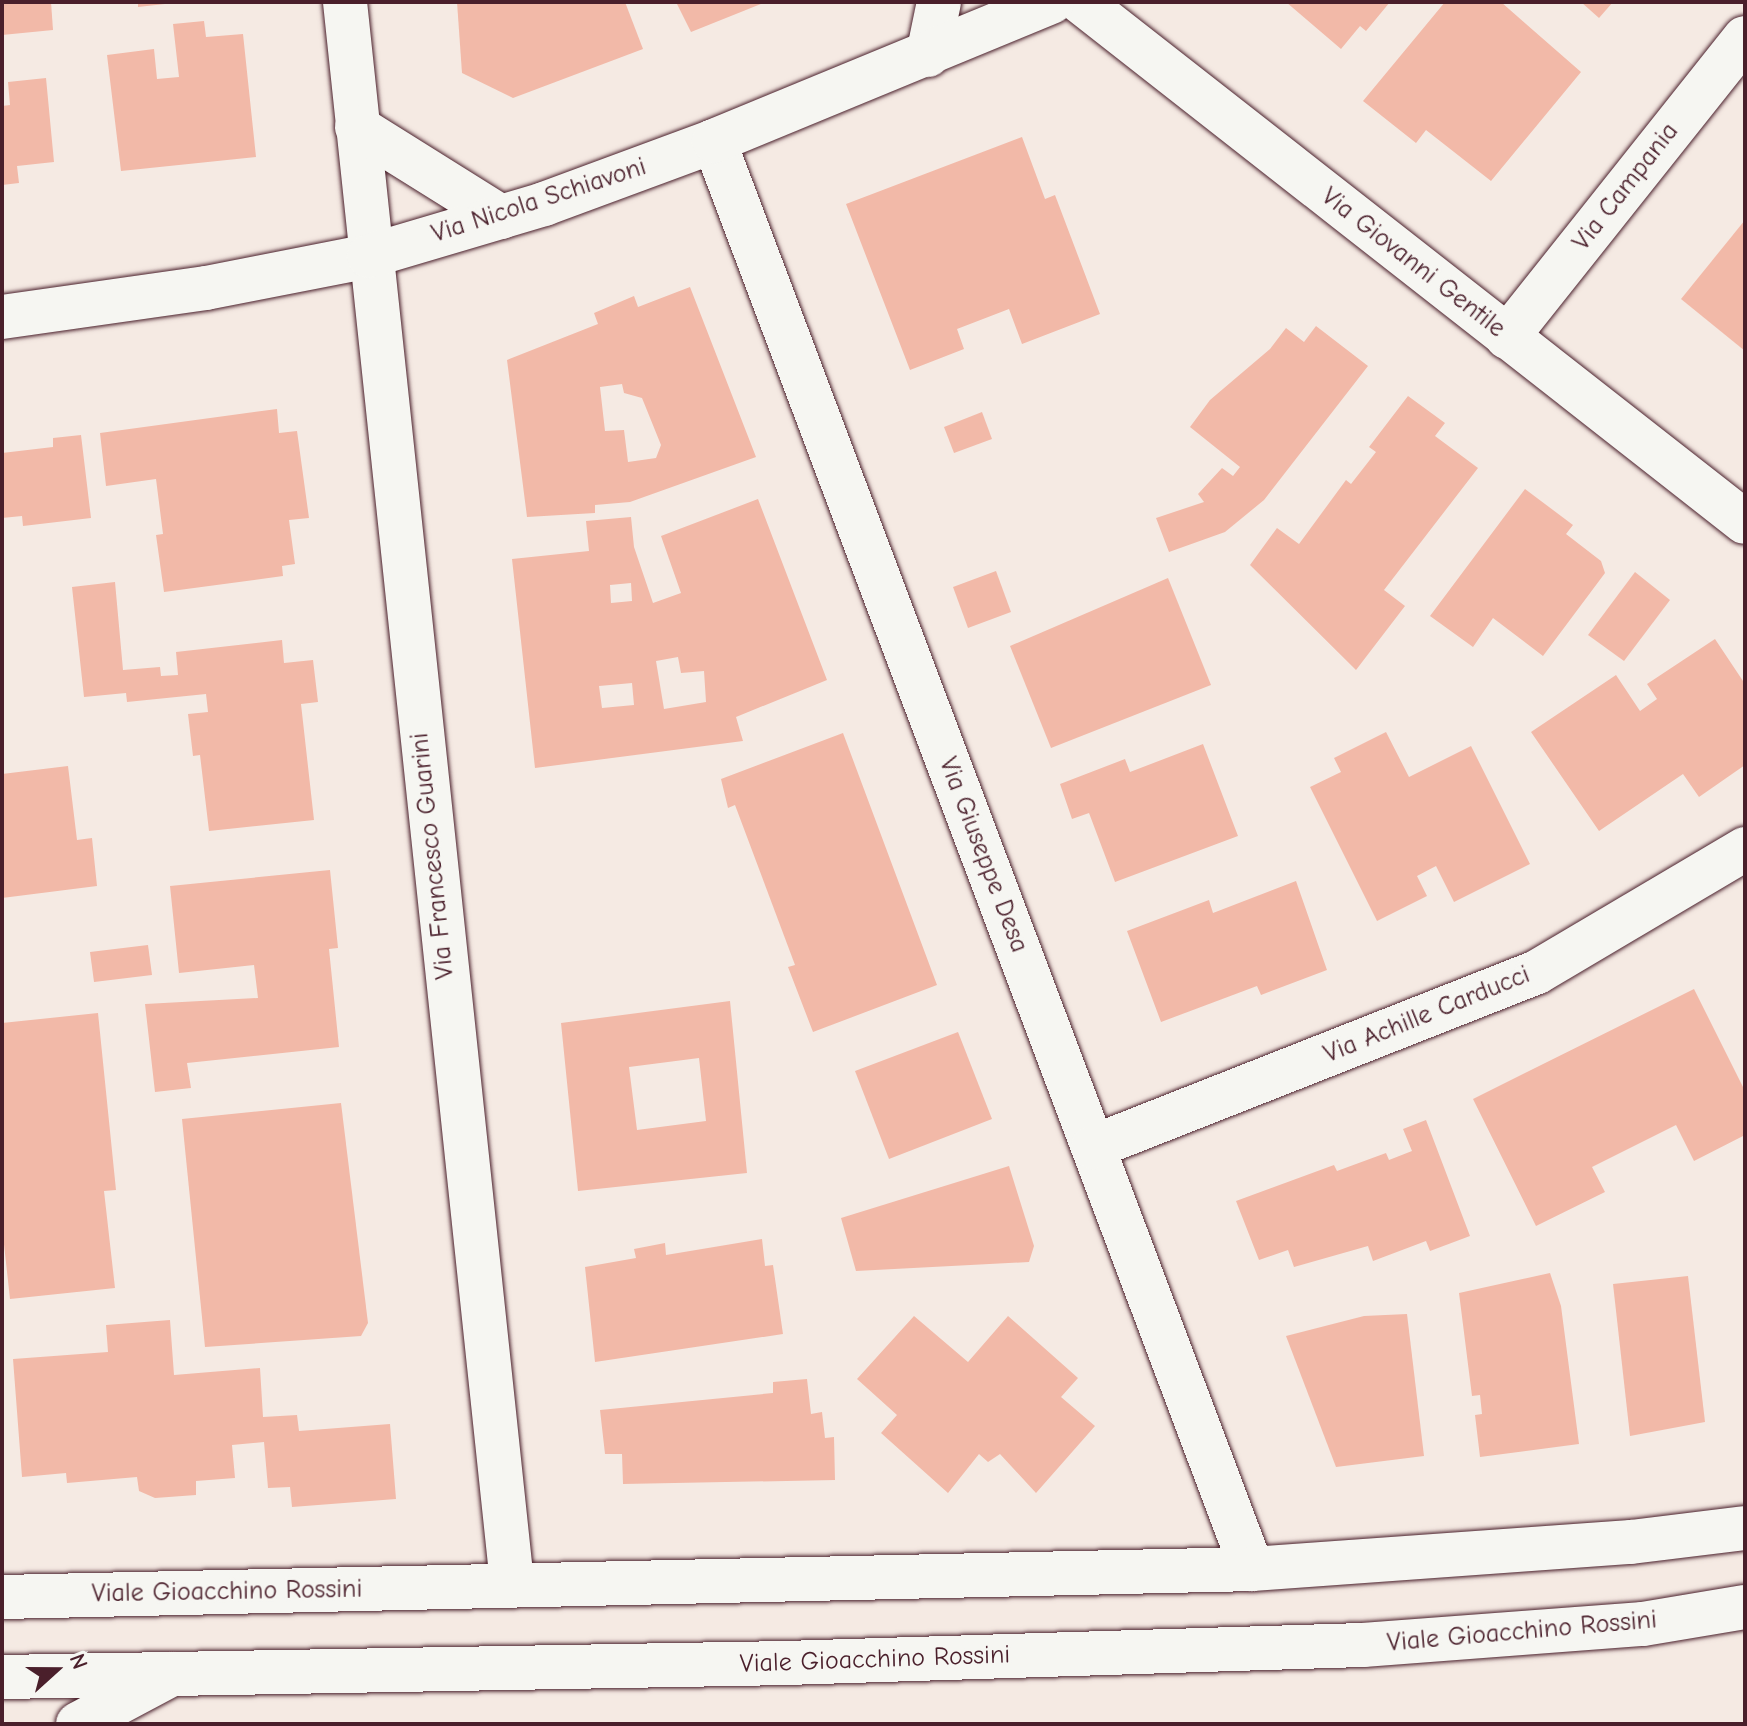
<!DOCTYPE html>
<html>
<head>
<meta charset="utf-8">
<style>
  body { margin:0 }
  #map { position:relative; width:1747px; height:1726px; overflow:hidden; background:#f5eae3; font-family:"Comic Neue",sans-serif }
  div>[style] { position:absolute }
  .building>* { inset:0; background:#f2b9a8 }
  .roads { filter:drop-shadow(0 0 2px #4a1f2b) drop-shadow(0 0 2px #4a1f2b) }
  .street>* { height:44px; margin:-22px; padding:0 22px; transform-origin:22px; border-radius:22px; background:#f6f6f2 }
  .secondary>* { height:44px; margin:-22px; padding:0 22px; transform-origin:22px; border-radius:22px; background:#f6f6f2 }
  .primary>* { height:44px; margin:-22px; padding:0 22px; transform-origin:22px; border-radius:22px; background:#f6f6f2 }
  span { translate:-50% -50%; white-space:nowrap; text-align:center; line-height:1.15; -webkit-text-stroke:6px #f6f6f2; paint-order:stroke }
  .street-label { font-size:26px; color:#4a1f2b }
  .frame { position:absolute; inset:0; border:4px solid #4a1f2b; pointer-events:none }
  .north { position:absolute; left:16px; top:1630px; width:80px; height:80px; -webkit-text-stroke:6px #f6f6f2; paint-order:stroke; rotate:69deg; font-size:22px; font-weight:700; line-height:32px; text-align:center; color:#4a1f2b }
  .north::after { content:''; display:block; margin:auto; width:28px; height:36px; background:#4a1f2b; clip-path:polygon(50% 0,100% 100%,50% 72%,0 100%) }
</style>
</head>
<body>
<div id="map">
  <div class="building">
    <i style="clip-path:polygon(2px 2px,51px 2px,53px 30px,2px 35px)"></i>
    <i style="clip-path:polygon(138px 2px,165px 2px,165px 4px,138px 7px)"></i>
    <i style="clip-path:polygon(457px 2px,625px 2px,643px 49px,513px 98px,462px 73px)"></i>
    <i style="clip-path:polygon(676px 2px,766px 2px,691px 32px)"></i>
    <i style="clip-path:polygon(1286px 2px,1390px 2px,1366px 31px,1360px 26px,1341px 49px)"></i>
    <i style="clip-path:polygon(1445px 2px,1501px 2px,1581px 72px,1491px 181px,1426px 130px,1416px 143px,1363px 101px)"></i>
    <i style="clip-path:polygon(1581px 2px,1613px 2px,1599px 18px)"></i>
    <i style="clip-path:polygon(204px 21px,206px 37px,243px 34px,256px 157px,121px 171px,107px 55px,154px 49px,157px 79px,179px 77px,173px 24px)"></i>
    <i style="clip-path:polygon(46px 78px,54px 162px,17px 166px,19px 183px,2px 185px,2px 106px,10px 105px,8px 82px)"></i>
    <i style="clip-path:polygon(1022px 137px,1045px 199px,1055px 195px,1100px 314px,1022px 344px,1009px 309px,957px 329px,964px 349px,910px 370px,846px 204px)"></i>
    <i style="clip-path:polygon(1745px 220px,1745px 351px,1681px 299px)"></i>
    <i style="clip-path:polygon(evenodd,690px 287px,756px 457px,630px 502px,595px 505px,595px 513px,527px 517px,507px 360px,598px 324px,594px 313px,634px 296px,638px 307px,690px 287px,622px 384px,624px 393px,642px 398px,661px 445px,656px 458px,628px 462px,624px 430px,605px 431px,600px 387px,622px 384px)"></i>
    <i style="clip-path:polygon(1316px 326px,1368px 366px,1264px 500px,1225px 532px,1169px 552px,1156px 518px,1204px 502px,1198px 494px,1222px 468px,1233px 476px,1240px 467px,1190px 427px,1210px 400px,1270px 349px,1286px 328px,1304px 342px)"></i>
    <i style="clip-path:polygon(1408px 396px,1445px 423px,1435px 436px,1478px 468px,1384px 590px,1405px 606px,1356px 670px,1250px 565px,1277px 528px,1299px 544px,1346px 480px,1351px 484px,1376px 452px,1369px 447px)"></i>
    <i style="clip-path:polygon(277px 409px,279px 433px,297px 431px,309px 518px,289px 520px,295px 564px,282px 566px,283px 576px,164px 592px,156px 535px,163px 534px,156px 479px,106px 486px,100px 433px)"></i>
    <i style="clip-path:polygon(982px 412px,992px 439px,954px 453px,944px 427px)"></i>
    <i style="clip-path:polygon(81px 435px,91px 518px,23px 526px,22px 516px,2px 518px,2px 453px,53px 447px,53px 438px)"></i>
    <i style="clip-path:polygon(1525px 489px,1573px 525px,1566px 534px,1601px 561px,1605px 573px,1543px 656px,1493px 618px,1473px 647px,1430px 616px)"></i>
    <i style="clip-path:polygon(evenodd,758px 499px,827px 680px,736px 717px,743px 741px,535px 768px,512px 559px,589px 551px,586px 521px,631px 517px,634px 547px,653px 603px,681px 593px,661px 536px,758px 499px,631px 583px,632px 601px,611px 603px,610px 585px,631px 583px,758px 499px,678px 657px,681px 673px,704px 671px,706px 702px,664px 709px,656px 661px,678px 657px,758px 499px,632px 683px,634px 705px,602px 708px,599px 686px,632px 683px)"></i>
    <i style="clip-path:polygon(996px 571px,1011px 612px,968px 628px,953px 587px)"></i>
    <i style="clip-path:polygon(1635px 572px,1670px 600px,1624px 661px,1588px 635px)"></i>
    <i style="clip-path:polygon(1168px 578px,1211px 685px,1051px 748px,1010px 646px)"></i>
    <i style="clip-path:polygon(115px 582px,123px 670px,160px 667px,161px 676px,178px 675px,176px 652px,282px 640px,284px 663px,313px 660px,318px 702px,301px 704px,314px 820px,209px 831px,200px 755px,193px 756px,188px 714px,208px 712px,206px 694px,127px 702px,126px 693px,84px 697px,72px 587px)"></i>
    <i style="clip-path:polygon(1715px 639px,1745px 684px,1745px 765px,1699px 797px,1683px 774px,1599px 831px,1531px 732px,1616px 675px,1640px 711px,1657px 699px,1647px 684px)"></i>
    <i style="clip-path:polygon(1386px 732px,1409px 777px,1471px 746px,1530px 864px,1454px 902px,1436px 866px,1417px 876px,1427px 896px,1377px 921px,1310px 787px,1341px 772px,1334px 758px)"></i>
    <i style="clip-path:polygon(843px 733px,937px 985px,813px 1032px,788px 967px,795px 965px,735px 805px,728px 808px,721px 779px)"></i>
    <i style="clip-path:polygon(1203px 744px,1238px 836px,1115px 882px,1089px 813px,1072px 819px,1060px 784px,1125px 759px,1130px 772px)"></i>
    <i style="clip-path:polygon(68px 766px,77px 840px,92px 838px,97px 886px,2px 898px,2px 774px)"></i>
    <i style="clip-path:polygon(330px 870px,338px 948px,329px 949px,339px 1047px,187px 1063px,191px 1088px,155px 1092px,145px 1004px,258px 998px,254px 965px,179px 973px,170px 886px)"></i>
    <i style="clip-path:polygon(1296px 881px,1327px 970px,1261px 995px,1257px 986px,1161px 1022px,1127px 931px,1209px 900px,1213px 913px)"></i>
    <i style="clip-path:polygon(148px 945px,152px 975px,94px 982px,90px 952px)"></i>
    <i style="clip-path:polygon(1694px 989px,1745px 1091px,1745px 1135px,1694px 1161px,1676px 1125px,1592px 1167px,1605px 1192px,1536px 1226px,1473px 1099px)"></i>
    <i style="clip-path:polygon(evenodd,730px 1001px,747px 1173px,578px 1191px,561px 1023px,730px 1001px,699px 1058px,706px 1121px,637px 1130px,629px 1067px,699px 1058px)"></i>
    <i style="clip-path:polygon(98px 1013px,116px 1190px,104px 1191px,115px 1288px,10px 1299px,2px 1226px,2px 1023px)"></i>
    <i style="clip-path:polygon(958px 1032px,992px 1119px,889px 1159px,855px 1071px)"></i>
    <i style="clip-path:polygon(341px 1103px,368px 1323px,361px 1336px,205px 1347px,182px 1119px)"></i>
    <i style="clip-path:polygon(1426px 1120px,1470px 1236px,1430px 1251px,1426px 1241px,1373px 1261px,1368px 1246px,1294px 1267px,1288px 1250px,1259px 1260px,1236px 1201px,1334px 1165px,1337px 1171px,1386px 1153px,1389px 1160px,1412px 1151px,1403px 1129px)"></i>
    <i style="clip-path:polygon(1009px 1166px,1034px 1246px,1029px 1262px,856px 1271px,841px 1218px)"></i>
    <i style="clip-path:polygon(762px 1239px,765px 1266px,773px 1265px,783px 1334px,595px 1362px,585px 1267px,636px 1258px,634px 1249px,665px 1243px,666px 1255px)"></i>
    <i style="clip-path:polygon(1550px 1273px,1561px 1306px,1579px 1444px,1480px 1457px,1475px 1415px,1482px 1414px,1480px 1395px,1472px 1396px,1459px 1293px)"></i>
    <i style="clip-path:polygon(1688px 1276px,1705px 1422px,1630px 1436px,1613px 1284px)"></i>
    <i style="clip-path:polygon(1407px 1314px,1424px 1456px,1336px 1467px,1286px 1336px,1364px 1316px)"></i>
    <i style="clip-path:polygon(914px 1316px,968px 1362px,1008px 1316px,1078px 1378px,1061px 1397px,1095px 1426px,1036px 1493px,1000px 1454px,988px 1462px,979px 1454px,948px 1493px,881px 1433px,897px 1415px,857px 1379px)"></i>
    <i style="clip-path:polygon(170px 1320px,174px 1375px,260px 1368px,263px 1417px,297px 1415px,299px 1431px,390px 1424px,396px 1499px,292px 1507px,290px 1487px,268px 1488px,264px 1442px,232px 1445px,235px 1478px,196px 1481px,196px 1495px,155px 1498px,139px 1491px,137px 1477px,67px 1483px,66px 1473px,22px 1477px,13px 1359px,108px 1352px,106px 1325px)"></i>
    <i style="clip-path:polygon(807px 1379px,811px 1414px,822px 1412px,825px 1438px,834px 1437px,835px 1480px,623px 1484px,622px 1454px,605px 1454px,600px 1410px,773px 1393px,773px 1382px)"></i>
  </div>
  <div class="roads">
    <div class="street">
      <i style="left:345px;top:2px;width:1591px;rotate:83.97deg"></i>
      <i style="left:1081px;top:2px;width:843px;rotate:38.07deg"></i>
      <i style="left:928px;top:55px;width:54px;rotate:-78.3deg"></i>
      <i style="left:357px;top:127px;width:170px;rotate:32deg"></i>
      <i style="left:714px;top:141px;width:1526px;rotate:69.36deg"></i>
      <i style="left:2px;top:317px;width:206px;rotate:-8.1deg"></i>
      <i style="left:206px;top:288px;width:166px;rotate:-11.1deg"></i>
      <i style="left:369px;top:256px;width:183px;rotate:-16.5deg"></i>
      <i style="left:544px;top:204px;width:181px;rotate:-20.3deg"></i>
      <i style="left:714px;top:141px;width:365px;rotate:-22.4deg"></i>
      <i style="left:1507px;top:337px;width:382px;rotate:-51.5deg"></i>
      <i style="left:1093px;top:1147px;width:477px;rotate:-21.5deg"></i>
      <i style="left:1537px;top:972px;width:242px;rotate:-30.6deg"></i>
    </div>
    <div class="secondary">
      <i style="left:78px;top:1724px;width:106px;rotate:-28deg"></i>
    </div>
    <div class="primary">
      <i style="left:2px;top:1597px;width:1250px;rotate:-1.28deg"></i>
      <i style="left:1252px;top:1569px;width:380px;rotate:-4.1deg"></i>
      <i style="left:1631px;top:1542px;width:115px;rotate:-7deg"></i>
      <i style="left:2px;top:1677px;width:784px;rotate:-1.02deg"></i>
      <i style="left:786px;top:1663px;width:577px;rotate:-1.79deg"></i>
      <i style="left:1363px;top:1645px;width:281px;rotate:-4.3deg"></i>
      <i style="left:1643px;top:1624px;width:103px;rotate:-9.5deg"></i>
    </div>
  </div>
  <div class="street-label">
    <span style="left:1626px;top:187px;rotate:-52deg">Via Campania</span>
    <span style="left:539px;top:201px;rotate:-18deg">Via Nicola Schiavoni</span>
    <span style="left:1413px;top:263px;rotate:38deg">Via Giovanni Gentile</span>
    <span style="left:983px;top:855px;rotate:69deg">Via Giuseppe Desa</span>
    <span style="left:433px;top:856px;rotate:-96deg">Via Francesco Guarini</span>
    <span style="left:1427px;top:1015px;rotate:-22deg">Via Achille Carducci</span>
    <span style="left:227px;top:1592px;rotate:-1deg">Viale Gioacchino Rossini</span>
    <span style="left:1522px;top:1632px;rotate:-5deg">Viale Gioacchino Rossini</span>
    <span style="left:875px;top:1660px;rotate:-2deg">Viale Gioacchino Rossini</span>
  </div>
  <div class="frame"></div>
  <div class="north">N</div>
</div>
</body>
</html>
